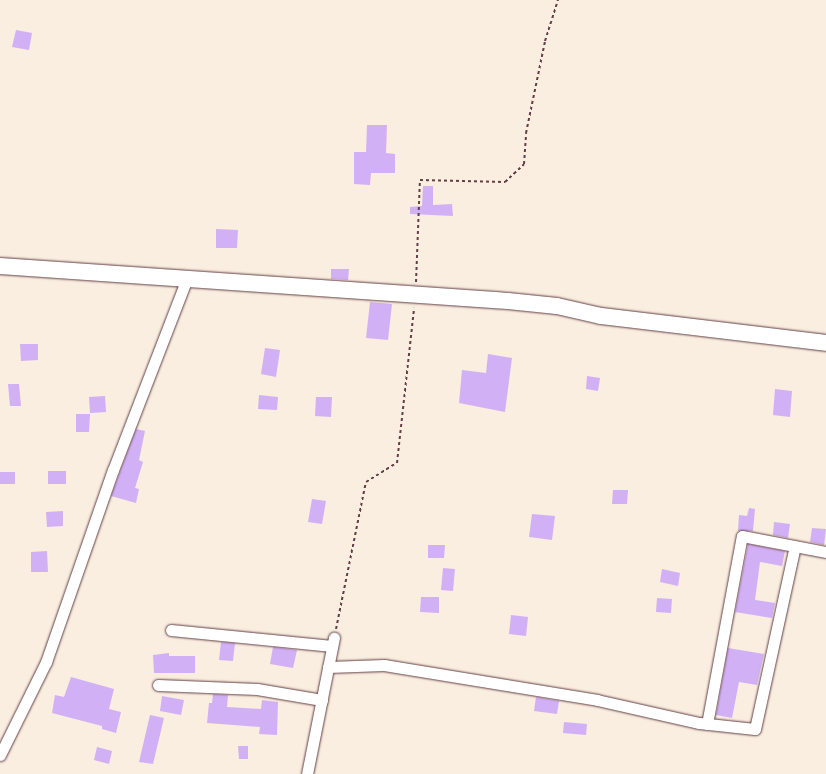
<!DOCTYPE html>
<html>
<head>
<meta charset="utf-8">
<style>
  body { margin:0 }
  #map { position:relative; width:826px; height:774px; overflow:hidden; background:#f9eedf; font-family:"EB Garamond",serif }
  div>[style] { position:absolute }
  .building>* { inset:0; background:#d2b0f5 }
  .path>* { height:2px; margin-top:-1px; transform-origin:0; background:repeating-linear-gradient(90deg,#643e46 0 3px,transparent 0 6px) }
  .roads { filter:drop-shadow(0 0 1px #643e46) drop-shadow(0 0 1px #643e46) }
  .street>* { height:11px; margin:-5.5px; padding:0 5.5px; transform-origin:5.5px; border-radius:5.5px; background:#fff }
  .secondary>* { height:16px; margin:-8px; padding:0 8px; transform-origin:8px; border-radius:8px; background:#fff }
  span { translate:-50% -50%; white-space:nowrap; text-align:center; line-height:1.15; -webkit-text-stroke:4px #fff; paint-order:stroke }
</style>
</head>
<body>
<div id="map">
  <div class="building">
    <i style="clip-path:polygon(16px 30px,32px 33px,29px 50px,12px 47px)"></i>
    <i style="clip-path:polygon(367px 125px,387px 125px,386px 153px,395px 154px,395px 173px,371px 173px,370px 185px,354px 184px,354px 152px,366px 152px)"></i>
    <i style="clip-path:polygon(423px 186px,433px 186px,433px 205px,452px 204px,453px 216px,410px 214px,410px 207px,422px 206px)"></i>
    <i style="clip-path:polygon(216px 229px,238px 230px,237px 248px,216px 248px)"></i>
    <i style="clip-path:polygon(331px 269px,349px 269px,348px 280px,331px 279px)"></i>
    <i style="clip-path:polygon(370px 302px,392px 304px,388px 340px,366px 338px)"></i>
    <i style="clip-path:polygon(20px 344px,38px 344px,38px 360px,21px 361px)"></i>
    <i style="clip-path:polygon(265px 348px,280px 350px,276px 377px,261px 374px)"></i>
    <i style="clip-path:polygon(488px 354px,512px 358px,505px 412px,459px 403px,462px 370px,486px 373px)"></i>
    <i style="clip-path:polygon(587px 376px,600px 378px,598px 391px,586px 389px)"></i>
    <i style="clip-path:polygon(8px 384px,19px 384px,21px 406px,10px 406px)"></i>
    <i style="clip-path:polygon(775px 389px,792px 391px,790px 417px,773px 415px)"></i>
    <i style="clip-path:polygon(259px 395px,278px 397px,277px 410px,258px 409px)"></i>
    <i style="clip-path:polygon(105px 396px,106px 412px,90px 413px,89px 397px)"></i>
    <i style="clip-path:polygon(316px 397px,332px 397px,331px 417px,315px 416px)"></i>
    <i style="clip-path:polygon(76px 414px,90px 414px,89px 432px,76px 432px)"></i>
    <i style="clip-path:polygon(136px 429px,145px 431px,139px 460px,143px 462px,135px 488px,139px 489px,136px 503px,111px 496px)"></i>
    <i style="clip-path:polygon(48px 471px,66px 471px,66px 484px,48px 484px)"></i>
    <i style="clip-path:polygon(0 472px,15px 472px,15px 484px,0 484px)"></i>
    <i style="clip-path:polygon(613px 490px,628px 490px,627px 504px,612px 504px)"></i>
    <i style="clip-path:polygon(312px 499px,326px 501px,322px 524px,308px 522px)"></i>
    <i style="clip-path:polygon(749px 508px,755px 509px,753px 531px,738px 531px,739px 515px,747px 516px)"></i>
    <i style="clip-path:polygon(63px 511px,63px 526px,47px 527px,46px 512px)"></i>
    <i style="clip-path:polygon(532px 514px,555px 516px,552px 540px,529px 537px)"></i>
    <i style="clip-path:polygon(774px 522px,790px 524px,788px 538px,773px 535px)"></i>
    <i style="clip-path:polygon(812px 528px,826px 529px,824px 545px,810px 542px)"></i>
    <i style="clip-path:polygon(748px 544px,785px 551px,782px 566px,760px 562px,755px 600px,775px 603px,772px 618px,735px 612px)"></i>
    <i style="clip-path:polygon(428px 545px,445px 545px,444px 558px,428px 558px)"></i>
    <i style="clip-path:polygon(47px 551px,48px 572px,31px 572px,31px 552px)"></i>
    <i style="clip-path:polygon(443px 568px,455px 569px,453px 591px,441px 590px)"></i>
    <i style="clip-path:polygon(662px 569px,680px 573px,678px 586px,660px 582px)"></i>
    <i style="clip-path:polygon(421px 597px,439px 597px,439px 613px,420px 612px)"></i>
    <i style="clip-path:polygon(657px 598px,672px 599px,671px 613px,656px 612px)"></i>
    <i style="clip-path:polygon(511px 615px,528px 617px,526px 636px,509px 634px)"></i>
    <i style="clip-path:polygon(221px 642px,235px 643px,233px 661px,219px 660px)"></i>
    <i style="clip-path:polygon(273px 647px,297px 650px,293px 668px,270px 664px)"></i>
    <i style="clip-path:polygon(728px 648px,764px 654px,757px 685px,739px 682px,732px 718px,716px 715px)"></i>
    <i style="clip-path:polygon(169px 653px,169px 656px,195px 656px,195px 673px,154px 673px,153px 655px)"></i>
    <i style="clip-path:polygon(71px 677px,114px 689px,109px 709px,121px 712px,116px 733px,102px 729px,102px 726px,52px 713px,55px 695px,64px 697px)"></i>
    <i style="clip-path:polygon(213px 694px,228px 695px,227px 707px,261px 709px,262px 700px,278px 702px,277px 735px,259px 734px,260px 727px,207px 723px,209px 703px,212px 703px)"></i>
    <i style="clip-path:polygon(162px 696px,184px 700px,181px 715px,160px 711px)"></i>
    <i style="clip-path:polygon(536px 697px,559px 701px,557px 714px,534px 711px)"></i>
    <i style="clip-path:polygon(150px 715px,164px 718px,153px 764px,139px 762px)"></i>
    <i style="clip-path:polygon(564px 722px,587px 724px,586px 735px,563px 733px)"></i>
    <i style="clip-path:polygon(238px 746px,248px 746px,248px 759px,239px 759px)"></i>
    <i style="clip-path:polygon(97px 747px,112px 751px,109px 764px,94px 760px)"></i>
  </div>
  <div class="path">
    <i style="left:416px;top:282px;width:102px;rotate:-87.8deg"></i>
    <i style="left:420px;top:180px;width:85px;rotate:1.3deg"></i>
    <i style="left:505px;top:182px;width:26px;rotate:-43deg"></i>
    <i style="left:524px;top:164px;width:31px;rotate:-86deg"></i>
    <i style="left:526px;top:133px;width:94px;rotate:-78.3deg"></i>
    <i style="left:545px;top:41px;width:43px;rotate:-72.4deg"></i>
    <i style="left:336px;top:629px;width:150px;rotate:-78.5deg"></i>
    <i style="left:366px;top:482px;width:36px;rotate:-32deg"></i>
    <i style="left:397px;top:463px;width:156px;rotate:-83.7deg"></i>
  </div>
  <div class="roads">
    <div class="street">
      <i style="left:171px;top:630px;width:162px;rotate:5.7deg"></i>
      <i style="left:328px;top:667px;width:56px;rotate:-2deg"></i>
      <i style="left:384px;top:665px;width:216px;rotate:9.3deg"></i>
      <i style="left:597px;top:700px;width:105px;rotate:12.7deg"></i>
      <i style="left:699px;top:723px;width:56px;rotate:6.1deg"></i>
      <i style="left:755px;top:729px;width:187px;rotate:-77.7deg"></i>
      <i style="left:158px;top:685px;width:99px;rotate:2.3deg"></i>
      <i style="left:257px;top:689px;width:66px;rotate:9.6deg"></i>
      <i style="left:707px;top:724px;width:191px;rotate:-79.5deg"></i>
      <i style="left:742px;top:536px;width:86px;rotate:10.8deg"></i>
      <i style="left:0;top:755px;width:104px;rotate:-63.7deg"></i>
      <i style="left:46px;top:662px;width:203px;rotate:-70.8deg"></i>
      <i style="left:113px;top:470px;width:206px;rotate:-68.9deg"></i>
      <i style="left:307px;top:774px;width:139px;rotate:-78.8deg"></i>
    </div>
    <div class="secondary">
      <i style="left:0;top:266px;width:509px;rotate:3.94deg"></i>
      <i style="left:508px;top:301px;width:49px;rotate:5.8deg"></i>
      <i style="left:557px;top:306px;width:45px;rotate:12.8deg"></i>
      <i style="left:601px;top:316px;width:227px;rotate:6.8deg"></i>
    </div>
  </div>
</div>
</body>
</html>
